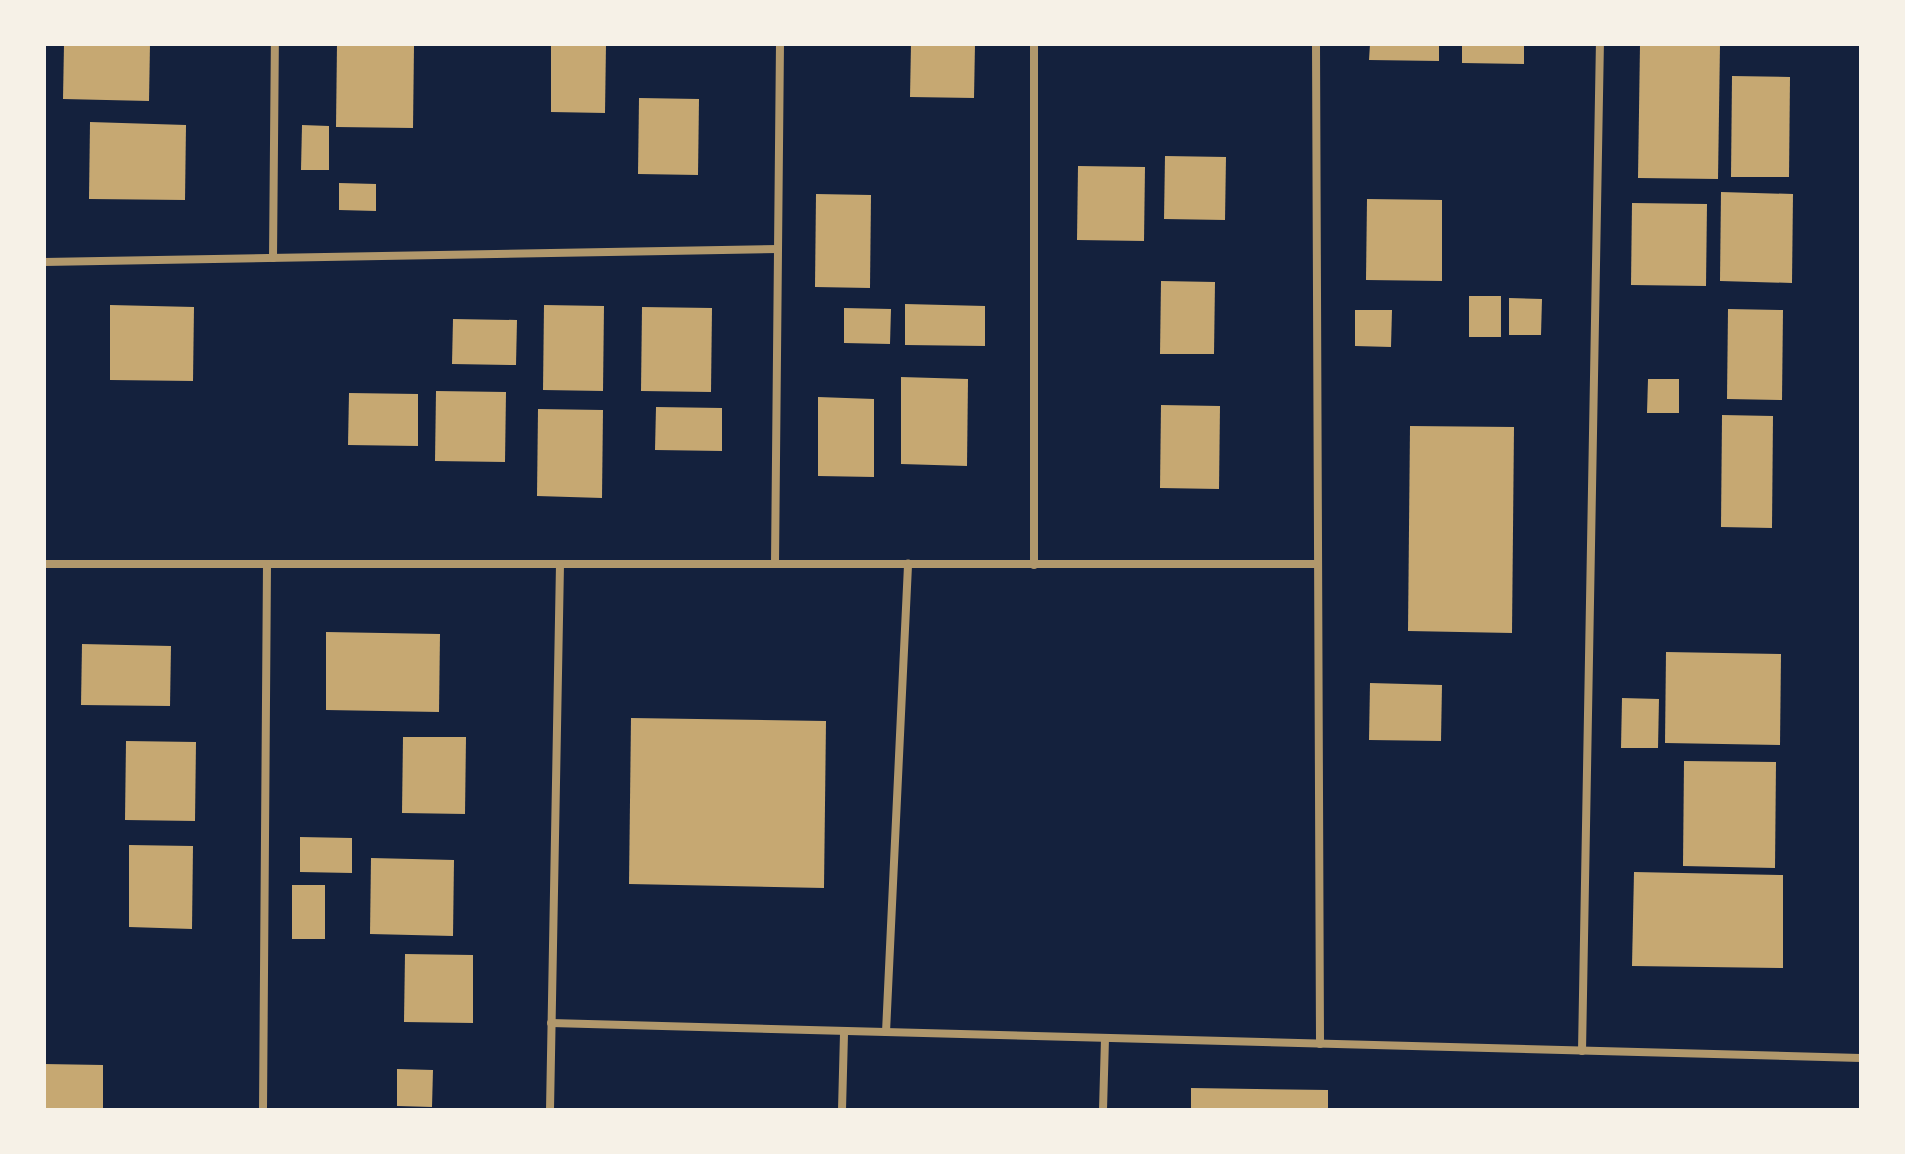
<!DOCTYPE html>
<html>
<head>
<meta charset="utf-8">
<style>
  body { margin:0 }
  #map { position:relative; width:1905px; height:1154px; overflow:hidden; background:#14213d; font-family:"Roboto Condensed",sans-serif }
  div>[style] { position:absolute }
  .building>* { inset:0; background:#c6a872 }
  .minor>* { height:8px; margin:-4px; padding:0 4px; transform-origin:4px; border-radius:4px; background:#b1986c }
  span { translate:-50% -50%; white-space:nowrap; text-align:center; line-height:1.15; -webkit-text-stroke:6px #f6f1e7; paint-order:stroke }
  .frame { position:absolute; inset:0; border:46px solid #f6f1e7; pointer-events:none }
</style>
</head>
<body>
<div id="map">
  <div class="building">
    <i style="clip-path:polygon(64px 44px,150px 44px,149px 101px,63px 99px)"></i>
    <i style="clip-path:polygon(337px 44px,414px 46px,413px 128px,336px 127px)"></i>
    <i style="clip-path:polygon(551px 44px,606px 44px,605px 113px,551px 112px)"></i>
    <i style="clip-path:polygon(911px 44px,975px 44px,974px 98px,910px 97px)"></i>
    <i style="clip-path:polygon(1370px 44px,1439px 44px,1439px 61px,1369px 60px)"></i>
    <i style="clip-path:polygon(1462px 44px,1524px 44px,1524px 64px,1462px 63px)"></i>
    <i style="clip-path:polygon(1640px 44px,1720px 44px,1718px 179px,1638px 178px)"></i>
    <i style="clip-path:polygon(1732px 76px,1790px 77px,1789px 177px,1731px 177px)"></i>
    <i style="clip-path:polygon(639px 98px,699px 99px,698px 175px,638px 174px)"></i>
    <i style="clip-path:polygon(90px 122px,186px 125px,185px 200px,89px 199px)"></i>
    <i style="clip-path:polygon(302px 125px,329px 126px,329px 170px,301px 170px)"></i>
    <i style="clip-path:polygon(1165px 156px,1226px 157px,1225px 220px,1164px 219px)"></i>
    <i style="clip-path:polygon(1078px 166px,1145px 167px,1144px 241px,1077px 240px)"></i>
    <i style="clip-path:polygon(339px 183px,376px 184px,376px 211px,339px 210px)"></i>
    <i style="clip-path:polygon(1721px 192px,1793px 194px,1792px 283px,1720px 281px)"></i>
    <i style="clip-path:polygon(816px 194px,871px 195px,870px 288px,815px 287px)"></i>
    <i style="clip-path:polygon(1367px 199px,1442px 200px,1442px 281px,1366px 280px)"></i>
    <i style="clip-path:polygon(1632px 203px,1707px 204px,1706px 286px,1631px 285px)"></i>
    <i style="clip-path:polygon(1161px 281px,1215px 282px,1214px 354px,1160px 354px)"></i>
    <i style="clip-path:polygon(1469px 296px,1501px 296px,1501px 337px,1469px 337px)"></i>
    <i style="clip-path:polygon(1509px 298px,1542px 299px,1541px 335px,1509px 335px)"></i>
    <i style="clip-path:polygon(905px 304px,985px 306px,985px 346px,905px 345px)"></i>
    <i style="clip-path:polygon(110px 305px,194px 307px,193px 381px,110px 380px)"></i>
    <i style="clip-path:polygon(544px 305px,604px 306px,603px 391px,543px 390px)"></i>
    <i style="clip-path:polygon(642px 307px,712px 308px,711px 392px,641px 391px)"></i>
    <i style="clip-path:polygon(844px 308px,891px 309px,890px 344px,844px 343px)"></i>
    <i style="clip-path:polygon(1728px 309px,1783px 310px,1782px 400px,1727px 399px)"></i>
    <i style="clip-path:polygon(1355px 310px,1392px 310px,1391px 347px,1355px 346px)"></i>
    <i style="clip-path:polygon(453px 319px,517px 320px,516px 365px,452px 364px)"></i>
    <i style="clip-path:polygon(901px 377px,968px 379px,967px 466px,901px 464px)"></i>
    <i style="clip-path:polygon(1648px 379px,1679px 379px,1679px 413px,1647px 413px)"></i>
    <i style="clip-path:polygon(436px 391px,506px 392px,505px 462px,435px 461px)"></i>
    <i style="clip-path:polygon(349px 393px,418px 394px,418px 446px,348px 445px)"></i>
    <i style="clip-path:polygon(818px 397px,874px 399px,874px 477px,818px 476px)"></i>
    <i style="clip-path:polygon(1161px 405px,1220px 406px,1219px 489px,1160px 488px)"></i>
    <i style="clip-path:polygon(656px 407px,722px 408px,722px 451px,655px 450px)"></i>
    <i style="clip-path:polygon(538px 409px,603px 410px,602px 498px,537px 496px)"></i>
    <i style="clip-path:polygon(1722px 415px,1773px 416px,1772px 528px,1721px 527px)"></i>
    <i style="clip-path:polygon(1410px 426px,1514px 427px,1512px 633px,1408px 631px)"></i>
    <i style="clip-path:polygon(326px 632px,440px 634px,439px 712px,326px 710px)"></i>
    <i style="clip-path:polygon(82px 644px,171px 646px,170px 706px,81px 705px)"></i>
    <i style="clip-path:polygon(1666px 652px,1781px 654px,1780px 745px,1665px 743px)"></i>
    <i style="clip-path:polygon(1370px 683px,1442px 685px,1441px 741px,1369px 740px)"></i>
    <i style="clip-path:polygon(1622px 698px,1659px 699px,1658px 748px,1621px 748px)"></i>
    <i style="clip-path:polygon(631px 718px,826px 721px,824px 888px,629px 884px)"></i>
    <i style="clip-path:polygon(403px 737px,466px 737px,465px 814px,402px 813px)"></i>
    <i style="clip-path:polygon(126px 741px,196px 742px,195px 821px,125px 820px)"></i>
    <i style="clip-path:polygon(1684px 761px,1776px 762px,1775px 868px,1683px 866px)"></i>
    <i style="clip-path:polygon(300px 837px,352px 838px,352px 873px,300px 872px)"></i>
    <i style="clip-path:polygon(129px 845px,193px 846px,192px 929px,129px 927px)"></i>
    <i style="clip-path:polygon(371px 858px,454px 860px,453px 936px,370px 934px)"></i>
    <i style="clip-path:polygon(1634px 872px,1783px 875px,1783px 968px,1632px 966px)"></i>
    <i style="clip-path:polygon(292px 885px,325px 885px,325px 939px,292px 939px)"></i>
    <i style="clip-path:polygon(405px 954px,473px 955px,473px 1023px,404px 1022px)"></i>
    <i style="clip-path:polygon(44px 1064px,103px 1065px,103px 1110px,44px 1110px)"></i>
    <i style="clip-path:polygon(397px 1069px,433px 1070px,432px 1107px,397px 1106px)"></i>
    <i style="clip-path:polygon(1191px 1088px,1328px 1090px,1328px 1110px,1191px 1110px)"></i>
  </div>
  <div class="minor">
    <i style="left:1034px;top:44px;width:521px;rotate:90deg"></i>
    <i style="left:1316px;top:44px;width:1000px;rotate:89.77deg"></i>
    <i style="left:273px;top:258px;width:214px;rotate:-89.5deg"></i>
    <i style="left:44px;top:262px;width:734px;rotate:-1.01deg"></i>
    <i style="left:44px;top:564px;width:1273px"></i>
    <i style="left:775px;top:564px;width:520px;rotate:-89.45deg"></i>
    <i style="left:551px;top:1023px;width:1310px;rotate:1.53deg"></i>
    <i style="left:886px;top:1032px;width:469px;rotate:-87.3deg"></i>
    <i style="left:1582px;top:1051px;width:1007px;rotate:-88.98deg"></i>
    <i style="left:263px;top:1110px;width:546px;rotate:-89.58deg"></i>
    <i style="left:550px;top:1110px;width:546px;rotate:-88.95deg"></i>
    <i style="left:842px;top:1110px;width:79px;rotate:-88.5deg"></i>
    <i style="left:1103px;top:1110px;width:72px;rotate:-88.4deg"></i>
  </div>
  <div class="frame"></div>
</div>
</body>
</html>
